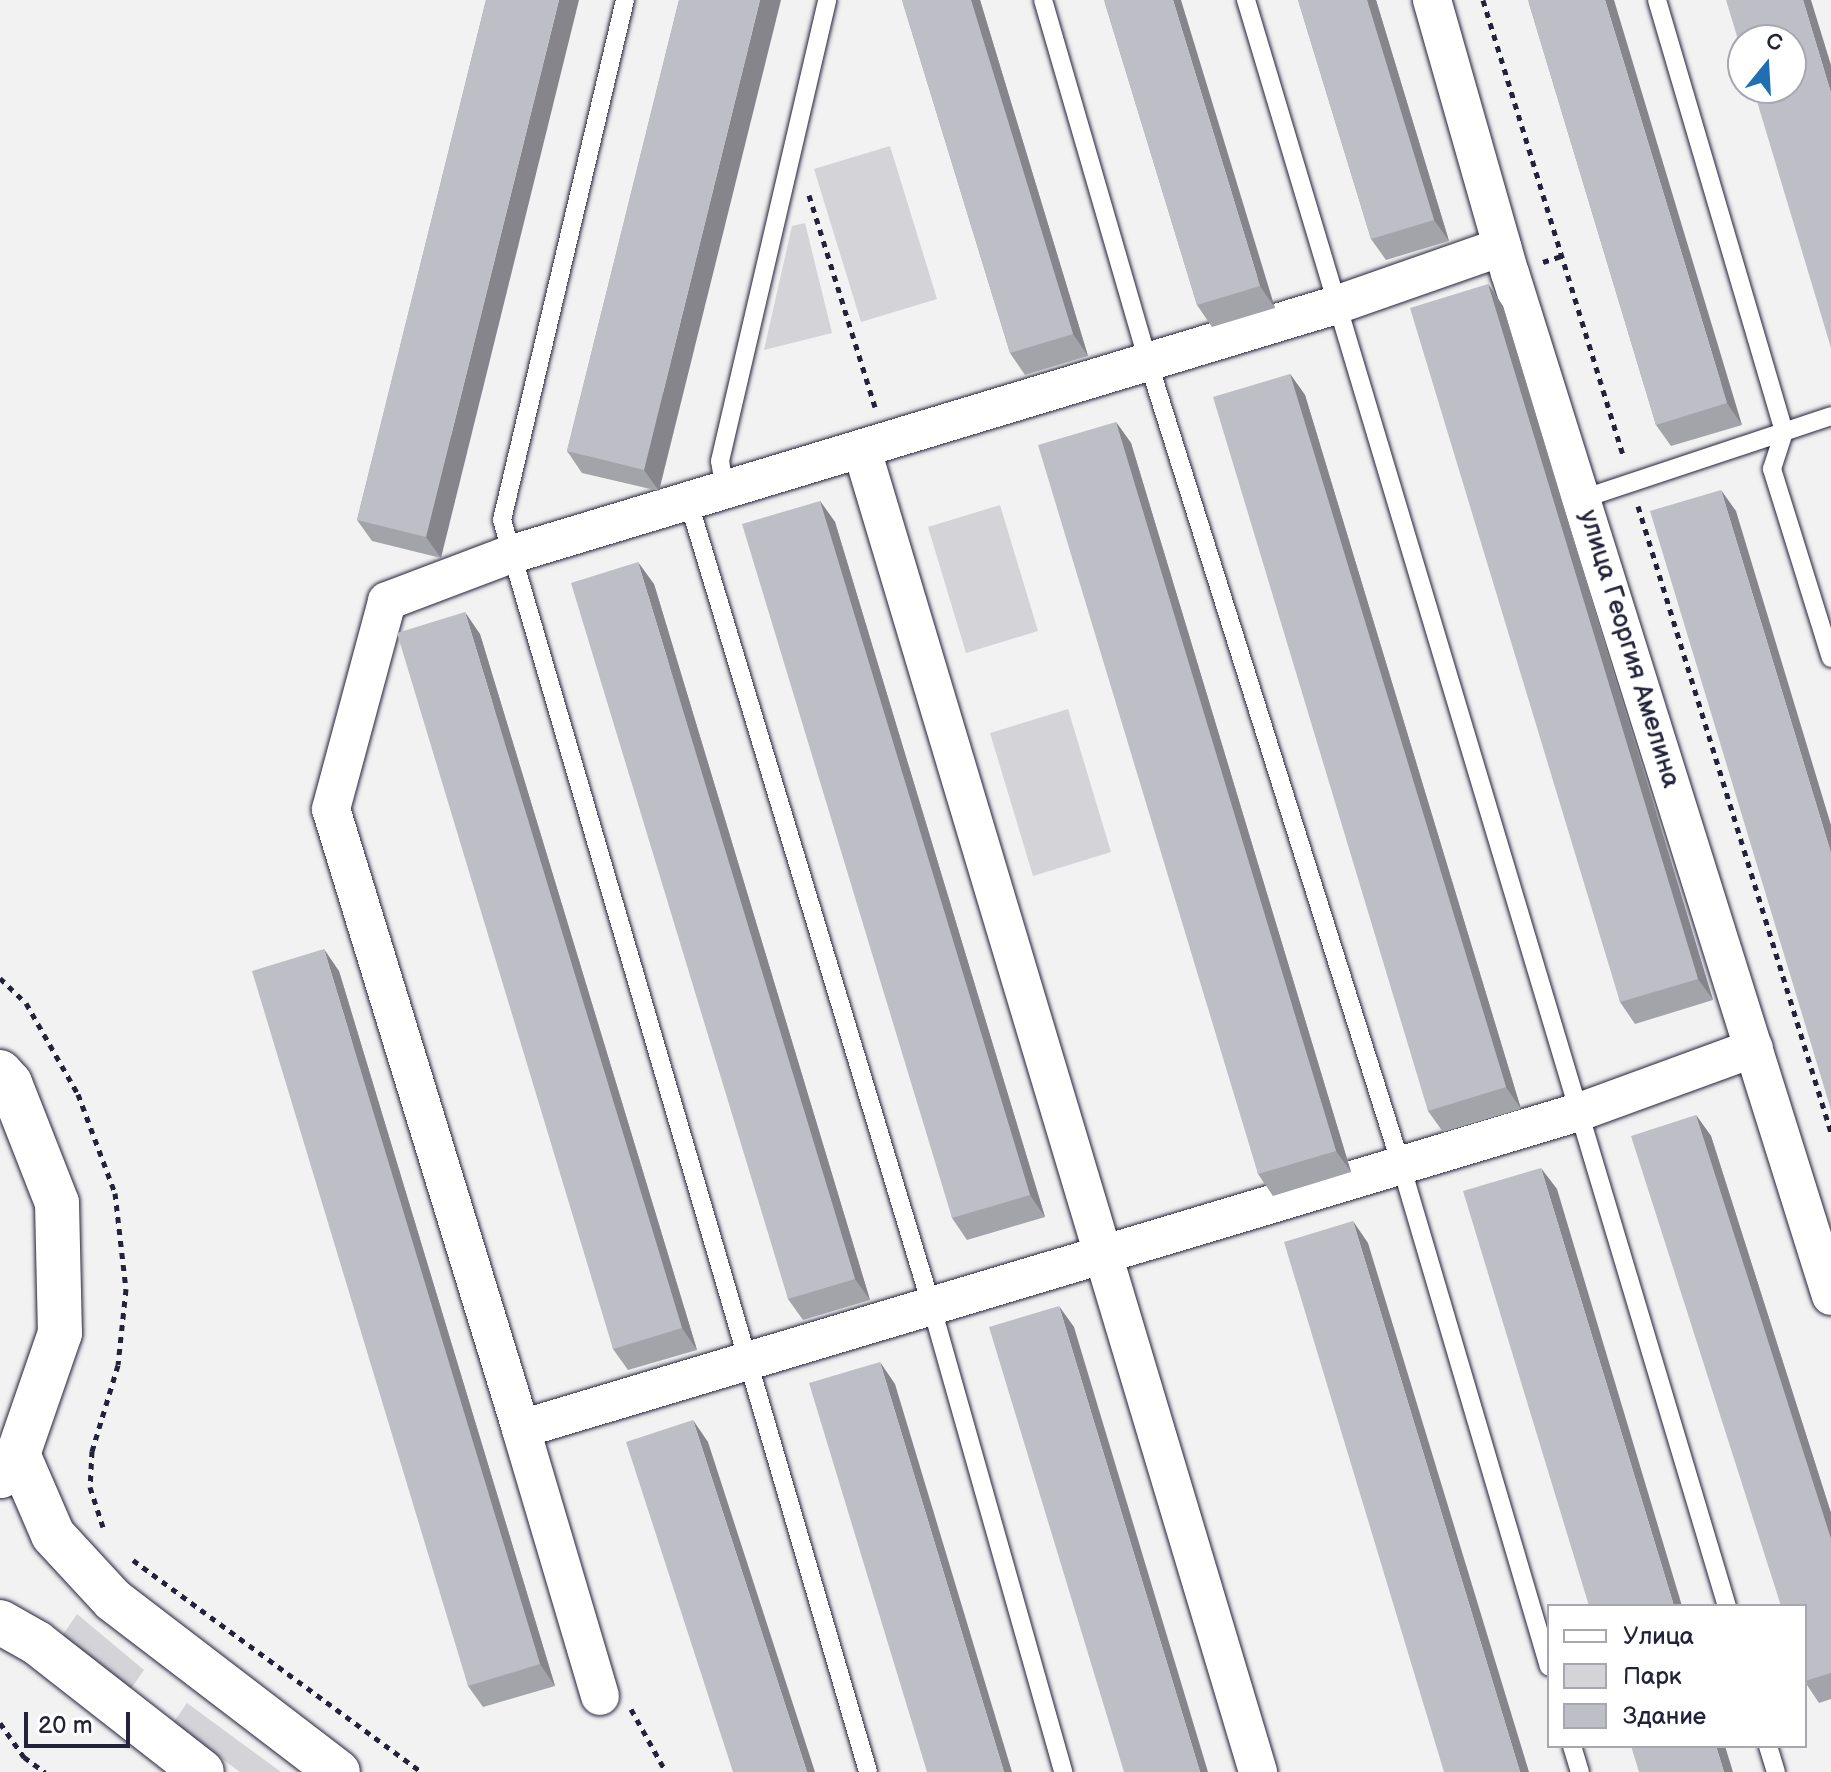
<!DOCTYPE html>
<html>
<head>
<meta charset="utf-8">
<style>
  body { margin:0 }
  #map { position:relative; width:1831px; height:1772px; overflow:hidden; background:#f2f2f3; font-family:"Balsamiq Sans",sans-serif }
  div>[style] { position:absolute }
  .green>* { inset:0; background:#d3d3d8 }
  .path>* { height:5px; margin-top:-2.5px; transform-origin:0; background:repeating-linear-gradient(90deg,#22223b 0 6px,transparent 0 12px) }
  .roads { filter:drop-shadow(0 0 2px #22223b) drop-shadow(0 0 2px #22223b) }
  .service>* { height:18px; margin:-9px; padding:0 9px; transform-origin:9px; border-radius:9px; background:#fff }
  .minor>* { height:38px; margin:-19px; padding:0 19px; transform-origin:19px; border-radius:19px; background:#fff }
  .secondary>* { height:44px; margin:-22px; padding:0 22px; transform-origin:22px; border-radius:22px; background:#fff }
  .wall>* { inset:0; background:#a3a3aa }
  .shaded-wall>* { inset:0; background:#85858b }
  .building>* { inset:0; background:#bebec6 }
  span { translate:-50% -50%; white-space:nowrap; text-align:center; line-height:1.15; -webkit-text-stroke:6px #fff; paint-order:stroke }
  .street-label { font-size:26px; color:#22223b }
  .legend { position:absolute; left:1547px; top:1604px; width:260px; height:144px; box-sizing:border-box; background:#fff; border:2px solid #a7a7b1; margin:0; padding:10px 14px; list-style:none; font-size:24px; color:#22223b }
  .legend li { display:flex; align-items:center; gap:16px; height:40px }
  .legend b { width:40px; border:2px solid #a7a7b1 }
  .north { position:absolute; left:1727px; top:24px; width:80px; height:80px; box-sizing:border-box; background:#fff; border:2px solid #a7a7b1; border-radius:50%; rotate:18deg; font-size:22px; font-weight:700; line-height:32px; text-align:center; color:#22223b }
  .north::after { content:''; display:block; margin:auto; width:28px; height:36px; background:#1f6fb2; clip-path:polygon(50% 0,100% 100%,50% 72%,0 100%) }
  .scale { position:absolute; left:24px; top:1712px; width:106px; height:36px; box-sizing:border-box; border:4px solid #22223b; border-top:0; padding-left:10px; font-size:24px; line-height:28px; white-space:nowrap; color:#22223b; -webkit-text-stroke:6px #fff; paint-order:stroke }
</style>
</head>
<body>
<div id="map">
  <div class="green">
    <i style="clip-path:polygon(890px 146px,937px 299px,861px 322px,814px 169px)"></i>
    <i style="clip-path:polygon(805px 223px,832px 333px,764px 350px,792px 226px)"></i>
    <i style="clip-path:polygon(1000px 505px,1038px 631px,966px 653px,928px 527px)"></i>
    <i style="clip-path:polygon(1068px 709px,1111px 852px,1033px 876px,990px 733px)"></i>
    <i style="clip-path:polygon(77px 1614px,144px 1670px,130px 1690px,60px 1639px)"></i>
    <i style="clip-path:polygon(187px 1703px,281px 1772px,240px 1772px,173px 1723px)"></i>
  </div>
  <div class="path">
    <i style="left:1483px;top:0;width:479px;rotate:72.9deg"></i>
    <i style="left:809px;top:195px;width:222px;rotate:72.7deg"></i>
    <i style="left:1543px;top:262px;width:19px;rotate:-18deg"></i>
    <i style="left:1638px;top:506px;width:655px;rotate:72.87deg"></i>
    <i style="left:0;top:978px;width:36px;rotate:44deg"></i>
    <i style="left:26px;top:1003px;width:105px;rotate:60.3deg"></i>
    <i style="left:78px;top:1094px;width:106px;rotate:69.5deg"></i>
    <i style="left:115px;top:1193px;width:97px;rotate:83.5deg"></i>
    <i style="left:126px;top:1289px;width:76px;rotate:96deg"></i>
    <i style="left:118px;top:1365px;width:90px;rotate:106.8deg"></i>
    <i style="left:92px;top:1451px;width:36px;rotate:93deg"></i>
    <i style="left:90px;top:1487px;width:42px;rotate:72deg"></i>
    <i style="left:133px;top:1560px;width:358px;rotate:36.3deg"></i>
    <i style="left:631px;top:1709px;width:72px;rotate:60.9deg"></i>
    <i style="left:0;top:1723px;width:42px;rotate:54.8deg"></i>
    <i style="left:24px;top:1757px;width:26px;rotate:36deg"></i>
  </div>
  <div class="roads">
    <div class="service">
      <i style="left:625px;top:0;width:534px;rotate:103.31deg"></i>
      <i style="left:502px;top:520px;width:1304px;rotate:73.7deg"></i>
      <i style="left:1043px;top:0;width:376px;rotate:73.8deg"></i>
      <i style="left:1148px;top:361px;width:843px;rotate:72.53deg"></i>
      <i style="left:1401px;top:1165px;width:523px;rotate:73.57deg"></i>
      <i style="left:1246px;top:0;width:1676px;rotate:73.33deg"></i>
      <i style="left:1657px;top:0;width:450px;rotate:73.6deg"></i>
      <i style="left:1784px;top:432px;width:39px;rotate:108deg"></i>
      <i style="left:1772px;top:469px;width:198px;rotate:72.7deg"></i>
      <i style="left:725px;top:492px;width:31px;rotate:-99deg"></i>
      <i style="left:720px;top:461px;width:473px;rotate:-76.9deg"></i>
      <i style="left:1582px;top:499px;width:262px;rotate:-18.4deg"></i>
      <i style="left:689px;top:503px;width:841px;rotate:73.2deg"></i>
      <i style="left:932px;top:1308px;width:482px;rotate:74.2deg"></i>
      <i style="left:1572px;top:1746px;width:27px;rotate:73deg"></i>
      <i style="left:1768px;top:1746px;width:27px;rotate:73deg"></i>
    </div>
    <div class="minor">
      <i style="left:1432px;top:0;width:284px;rotate:74.1deg"></i>
      <i style="left:1510px;top:273px;width:1072px;rotate:72.58deg"></i>
      <i style="left:862px;top:450px;width:1380px;rotate:73.32deg"></i>
      <i style="left:521px;top:1429px;width:648px;rotate:-107.04deg"></i>
      <i style="left:331px;top:809px;width:215px;rotate:-74.9deg"></i>
      <i style="left:387px;top:601px;width:130px;rotate:-20.7deg"></i>
      <i style="left:509px;top:555px;width:864px;rotate:-16.82deg"></i>
      <i style="left:1336px;top:305px;width:176px;rotate:-19.3deg"></i>
      <i style="left:600px;top:1696px;width:278px;rotate:-106.5deg"></i>
      <i style="left:521px;top:1429px;width:1108px;rotate:-16.68deg"></i>
      <i style="left:1582px;top:1111px;width:183px;rotate:-20.1deg"></i>
    </div>
    <div class="secondary">
      <i style="left:0;top:1072px;width:15px;rotate:48deg"></i>
      <i style="left:10px;top:1083px;width:129px;rotate:68.6deg"></i>
      <i style="left:57px;top:1203px;width:130px;rotate:88.7deg"></i>
      <i style="left:60px;top:1333px;width:128px;rotate:109.1deg"></i>
      <i style="left:18px;top:1454px;width:28px;rotate:128deg"></i>
      <i style="left:18px;top:1454px;width:88px;rotate:66.6deg"></i>
      <i style="left:53px;top:1535px;width:88px;rotate:47.3deg"></i>
      <i style="left:113px;top:1600px;width:283px;rotate:37.4deg"></i>
      <i style="left:0;top:1622px;width:43px;rotate:29.6deg"></i>
      <i style="left:37px;top:1643px;width:209px;rotate:38deg"></i>
    </div>
  </div>
  <div class="wall">
    <i style="clip-path:polygon(486px 0,441px 558px,372px 541px,357px 520px)"></i>
    <i style="clip-path:polygon(679px 0,659px 491px,582px 473px,567px 451px)"></i>
    <i style="clip-path:polygon(902px 0,980px 0,1088px 356px,1025px 375px,1010px 353px)"></i>
    <i style="clip-path:polygon(1104px 0,1275px 308px,1212px 327px,1197px 305px)"></i>
    <i style="clip-path:polygon(1298px 0,1376px 0,1449px 241px,1386px 260px,1371px 239px)"></i>
    <i style="clip-path:polygon(1528px 0,1742px 425px,1671px 446px,1656px 425px)"></i>
    <i style="clip-path:polygon(1488px 284px,1503px 306px,1713px 1000px,1635px 1024px,1620px 1002px)"></i>
    <i style="clip-path:polygon(1290px 374px,1305px 395px,1521px 1109px,1443px 1132px,1428px 1111px)"></i>
    <i style="clip-path:polygon(1116px 422px,1131px 443px,1351px 1172px,1273px 1196px,1258px 1174px)"></i>
    <i style="clip-path:polygon(820px 501px,835px 522px,1045px 1217px,967px 1240px,952px 1218px)"></i>
    <i style="clip-path:polygon(654px 584px,870px 1300px,803px 1320px,788px 1299px)"></i>
    <i style="clip-path:polygon(480px 634px,697px 1350px,628px 1370px,613px 1349px)"></i>
    <i style="clip-path:polygon(339px 971px,555px 1686px,483px 1707px,468px 1686px)"></i>
    <i style="clip-path:polygon(1696px 1115px,1711px 1136px,1831px 1513px,1831px 1699px,1819px 1703px,1805px 1682px,1805px 1606px)"></i>
  </div>
  <div class="shaded-wall">
    <i style="clip-path:polygon(559px 0,579px 0,441px 558px,426px 537px)"></i>
    <i style="clip-path:polygon(760px 0,781px 0,659px 491px,644px 470px)"></i>
    <i style="clip-path:polygon(971px 0,980px 0,1088px 356px,1073px 334px)"></i>
    <i style="clip-path:polygon(1173px 0,1181px 0,1275px 308px,1260px 286px)"></i>
    <i style="clip-path:polygon(1367px 0,1376px 0,1449px 241px,1434px 220px)"></i>
    <i style="clip-path:polygon(1605px 0,1614px 0,1742px 425px,1727px 403px)"></i>
    <i style="clip-path:polygon(1803px 0,1811px 0,1831px 65px,1831px 93px)"></i>
    <i style="clip-path:polygon(1488px 284px,1503px 306px,1713px 1000px,1698px 979px)"></i>
    <i style="clip-path:polygon(1290px 374px,1305px 395px,1521px 1109px,1506px 1087px)"></i>
    <i style="clip-path:polygon(1116px 422px,1131px 443px,1351px 1172px,1336px 1151px)"></i>
    <i style="clip-path:polygon(1721px 490px,1736px 511px,1831px 825px,1831px 853px)"></i>
    <i style="clip-path:polygon(820px 501px,835px 522px,1045px 1217px,1030px 1195px)"></i>
    <i style="clip-path:polygon(638px 562px,654px 584px,870px 1300px,855px 1279px)"></i>
    <i style="clip-path:polygon(465px 612px,480px 634px,697px 1350px,682px 1328px)"></i>
    <i style="clip-path:polygon(324px 949px,339px 971px,555px 1686px,540px 1664px)"></i>
    <i style="clip-path:polygon(1696px 1115px,1711px 1136px,1831px 1513px,1831px 1539px)"></i>
    <i style="clip-path:polygon(1541px 1168px,1557px 1189px,1682px 1606px,1674px 1606px)"></i>
    <i style="clip-path:polygon(1353px 1221px,1368px 1243px,1529px 1772px,1520px 1772px)"></i>
    <i style="clip-path:polygon(1059px 1306px,1074px 1327px,1208px 1772px,1200px 1772px)"></i>
    <i style="clip-path:polygon(880px 1362px,895px 1384px,1012px 1772px,1004px 1772px)"></i>
    <i style="clip-path:polygon(693px 1420px,708px 1442px,815px 1772px,807px 1772px)"></i>
    <i style="clip-path:polygon(1716px 1746px,1725px 1746px,1733px 1772px,1724px 1772px)"></i>
  </div>
  <div class="building">
    <i style="clip-path:polygon(486px 0,559px 0,426px 537px,357px 520px)"></i>
    <i style="clip-path:polygon(679px 0,760px 0,644px 470px,567px 451px)"></i>
    <i style="clip-path:polygon(902px 0,971px 0,1073px 334px,1010px 353px)"></i>
    <i style="clip-path:polygon(1104px 0,1173px 0,1260px 286px,1197px 305px)"></i>
    <i style="clip-path:polygon(1298px 0,1367px 0,1434px 220px,1371px 239px)"></i>
    <i style="clip-path:polygon(1528px 0,1605px 0,1727px 403px,1656px 425px)"></i>
    <i style="clip-path:polygon(1726px 0,1803px 0,1831px 93px,1831px 348px,1753px 88px,1791px 88px,1791px 40px,1743px 40px,1743px 56px)"></i>
    <i style="clip-path:polygon(1488px 284px,1698px 979px,1620px 1002px,1410px 308px)"></i>
    <i style="clip-path:polygon(1290px 374px,1506px 1087px,1428px 1111px,1213px 397px)"></i>
    <i style="clip-path:polygon(1116px 422px,1336px 1151px,1258px 1174px,1038px 445px)"></i>
    <i style="clip-path:polygon(1721px 490px,1831px 853px,1831px 1110px,1650px 511px)"></i>
    <i style="clip-path:polygon(820px 501px,1030px 1195px,952px 1218px,742px 524px)"></i>
    <i style="clip-path:polygon(638px 562px,855px 1279px,788px 1299px,571px 583px)"></i>
    <i style="clip-path:polygon(465px 612px,682px 1328px,613px 1349px,397px 633px)"></i>
    <i style="clip-path:polygon(324px 949px,540px 1664px,468px 1686px,252px 971px)"></i>
    <i style="clip-path:polygon(1696px 1115px,1831px 1539px,1831px 1673px,1805px 1681px,1805px 1606px,1781px 1606px,1631px 1136px)"></i>
    <i style="clip-path:polygon(1541px 1168px,1674px 1606px,1589px 1606px,1463px 1191px)"></i>
    <i style="clip-path:polygon(1353px 1221px,1520px 1772px,1444px 1772px,1284px 1242px)"></i>
    <i style="clip-path:polygon(1059px 1306px,1200px 1772px,1124px 1772px,989px 1327px)"></i>
    <i style="clip-path:polygon(880px 1362px,1004px 1772px,927px 1772px,809px 1383px)"></i>
    <i style="clip-path:polygon(693px 1420px,807px 1772px,733px 1772px,626px 1442px)"></i>
    <i style="clip-path:polygon(1631px 1746px,1716px 1746px,1724px 1772px,1639px 1772px)"></i>
  </div>
  <div class="street-label">
    <span style="left:1629px;top:649px;rotate:73deg">улица Георгия Амелина</span>
  </div>
  <ul class="legend">
  <li><b style="height:10px;background:#fff"></b>Улица</li>
  <li><b style="height:22px;background:#d3d3d8"></b>Парк</li>
  <li><b style="height:22px;background:#bebec6"></b>Здание</li>
  </ul>
  <div class="north">С</div>
  <div class="scale">20 m</div>
</div>
</body>
</html>
